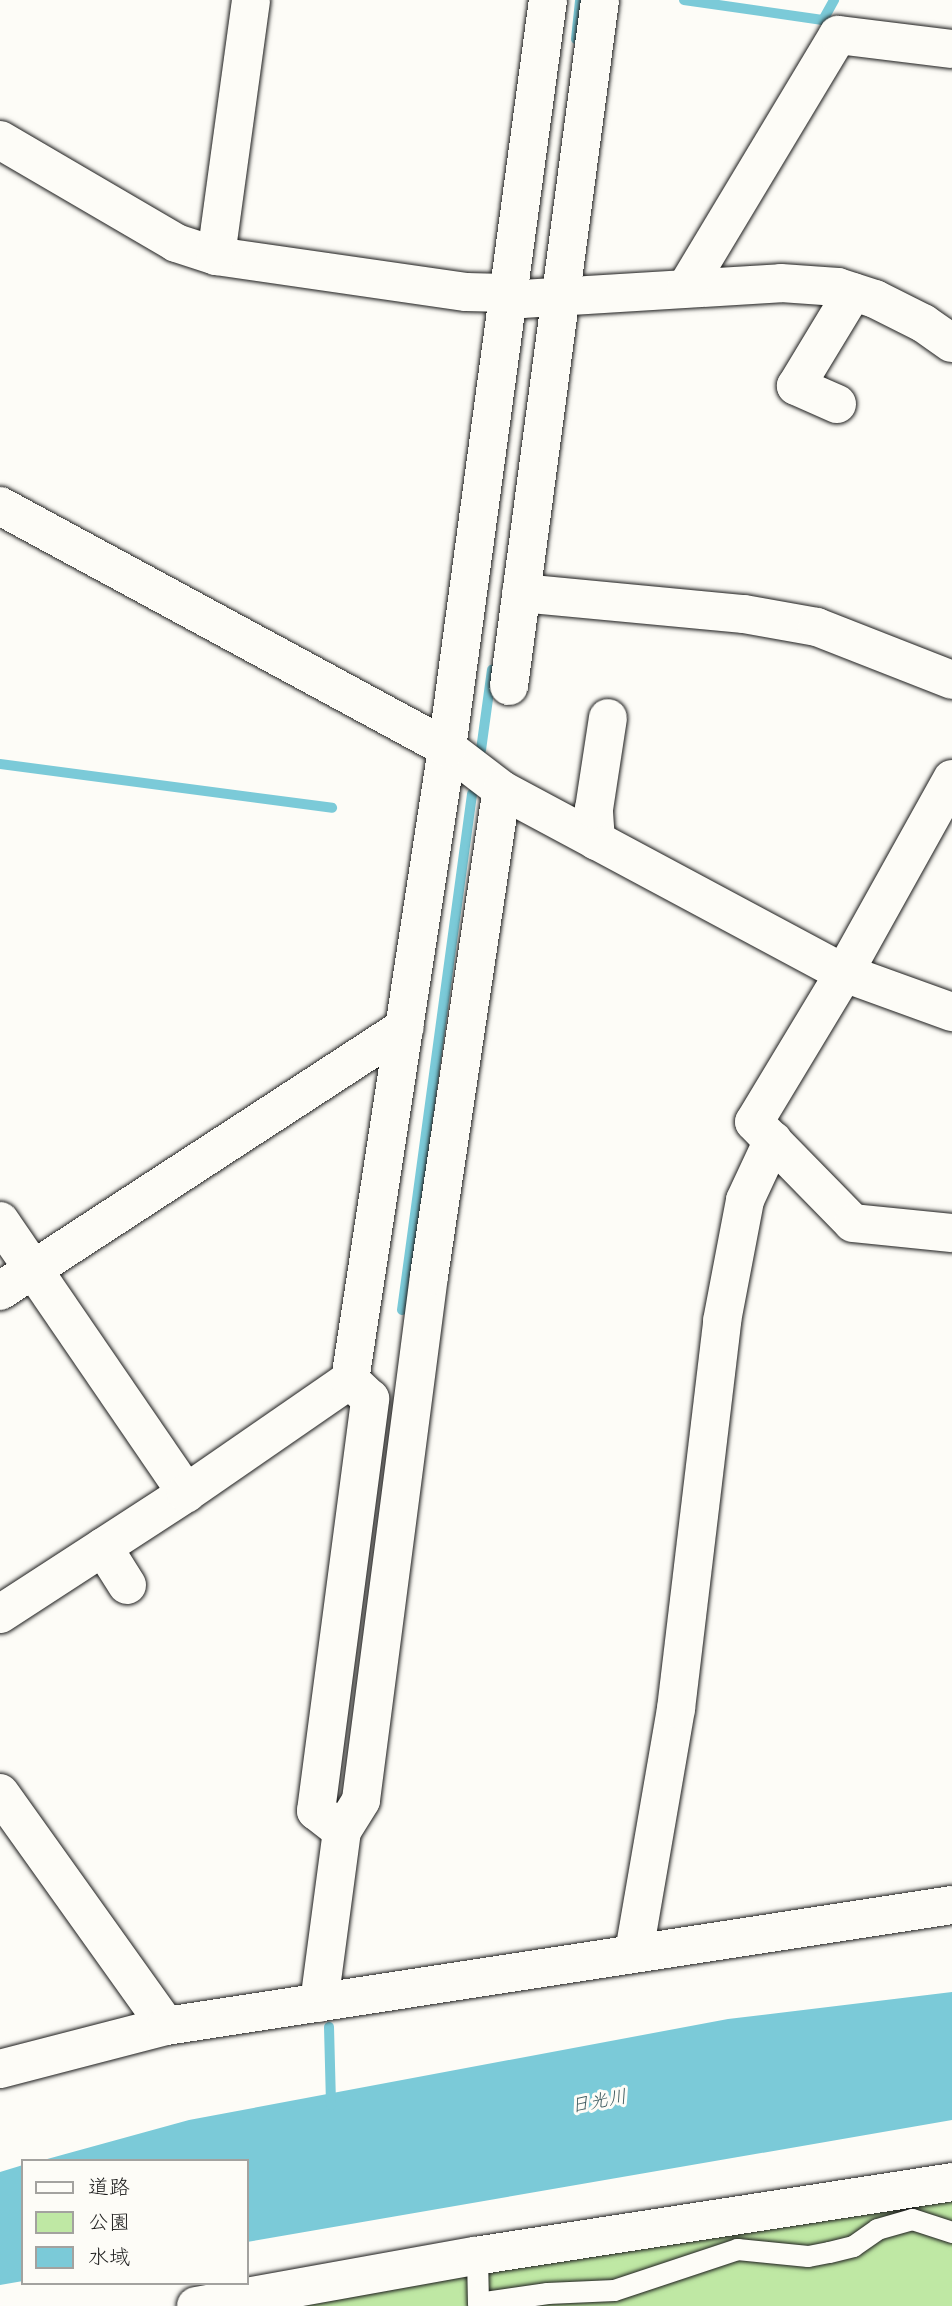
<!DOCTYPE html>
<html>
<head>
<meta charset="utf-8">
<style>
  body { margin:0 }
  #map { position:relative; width:952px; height:2306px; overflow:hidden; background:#fdfcf7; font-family:Kalam,"Klee One",sans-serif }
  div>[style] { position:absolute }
  .green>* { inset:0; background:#bfe8a4 }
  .water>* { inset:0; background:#7bcad8 }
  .stream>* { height:10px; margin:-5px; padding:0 5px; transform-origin:5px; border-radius:5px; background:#7bcad8 }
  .roads { filter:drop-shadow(0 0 2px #1c1c1c) drop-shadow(0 0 2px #1c1c1c) }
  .service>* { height:21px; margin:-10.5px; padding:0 10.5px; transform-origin:10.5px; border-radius:10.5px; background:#fdfcf7 }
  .minor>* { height:38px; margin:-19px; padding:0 19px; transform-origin:19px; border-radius:19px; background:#fdfcf7 }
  span { translate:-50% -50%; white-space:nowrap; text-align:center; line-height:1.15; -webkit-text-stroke:6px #fdfcf7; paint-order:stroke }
  .water-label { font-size:19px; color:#3d595e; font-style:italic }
  .legend { position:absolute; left:21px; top:2159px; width:228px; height:126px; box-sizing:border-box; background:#fdfcf7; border:2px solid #a3a29f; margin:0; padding:9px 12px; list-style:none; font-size:21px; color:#1c1c1c }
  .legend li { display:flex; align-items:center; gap:14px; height:35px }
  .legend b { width:35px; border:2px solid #a3a29f }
</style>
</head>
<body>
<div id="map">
  <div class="green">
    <i style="clip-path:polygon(952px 2198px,952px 2306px,301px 2306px,311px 2301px)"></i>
  </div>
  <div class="water">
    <i style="clip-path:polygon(952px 1992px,952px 2120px,247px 2242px,247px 2161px,40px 2161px,189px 2120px,728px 2019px)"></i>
    <i style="clip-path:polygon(23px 2165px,23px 2281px,0 2285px,0 2172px)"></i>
  </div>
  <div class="stream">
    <i style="left:684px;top:0;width:140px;rotate:8.2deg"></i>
    <i style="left:823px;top:20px;width:23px;rotate:-61deg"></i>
    <i style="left:576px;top:39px;width:39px;rotate:-84deg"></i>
    <i style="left:481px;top:750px;width:81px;rotate:-82.2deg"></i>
    <i style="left:0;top:764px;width:335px;rotate:7.5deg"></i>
    <i style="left:402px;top:1310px;width:521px;rotate:-82.27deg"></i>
    <i style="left:329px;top:2027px;width:78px;rotate:88.5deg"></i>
  </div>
  <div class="roads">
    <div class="service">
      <i style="left:477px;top:2256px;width:47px;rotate:88.8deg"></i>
      <i style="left:478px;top:2303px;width:70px;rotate:-8.2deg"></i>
      <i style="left:547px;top:2293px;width:67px;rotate:-2.6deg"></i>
      <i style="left:614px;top:2290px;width:130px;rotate:-18.4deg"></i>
      <i style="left:737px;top:2249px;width:71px;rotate:5.6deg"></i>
      <i style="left:808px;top:2256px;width:21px;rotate:-11deg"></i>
      <i style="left:829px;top:2252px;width:25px;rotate:-14deg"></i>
      <i style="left:853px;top:2246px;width:29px;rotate:-35deg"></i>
      <i style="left:877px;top:2229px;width:36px;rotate:-16deg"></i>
      <i style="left:912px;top:2219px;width:42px;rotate:18deg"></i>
    </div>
    <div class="minor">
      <i style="left:0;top:140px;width:204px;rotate:30.3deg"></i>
      <i style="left:176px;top:243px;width:42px;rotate:18deg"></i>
      <i style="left:216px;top:256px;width:253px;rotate:8.2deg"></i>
      <i style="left:466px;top:292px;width:41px;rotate:1.4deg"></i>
      <i style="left:507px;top:293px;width:16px;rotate:22deg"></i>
      <i style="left:522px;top:299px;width:259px;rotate:-3.5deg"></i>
      <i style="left:781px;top:283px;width:57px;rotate:4deg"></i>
      <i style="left:838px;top:287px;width:39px;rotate:18deg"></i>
      <i style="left:875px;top:299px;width:54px;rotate:26.6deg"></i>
      <i style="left:923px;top:323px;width:35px;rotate:35deg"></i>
      <i style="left:216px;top:256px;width:258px;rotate:-82.2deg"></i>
      <i style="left:686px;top:288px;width:295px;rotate:-59deg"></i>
      <i style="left:838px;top:35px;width:115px;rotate:7deg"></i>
      <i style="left:837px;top:404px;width:45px;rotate:-156.3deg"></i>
      <i style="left:796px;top:386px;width:110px;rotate:-58.8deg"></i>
      <i style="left:0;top:506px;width:508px;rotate:28.43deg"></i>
      <i style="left:447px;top:748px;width:69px;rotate:37.4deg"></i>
      <i style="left:502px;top:790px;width:388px;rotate:28.2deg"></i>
      <i style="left:844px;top:973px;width:115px;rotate:19.9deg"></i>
      <i style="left:521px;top:593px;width:224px;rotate:5.4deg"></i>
      <i style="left:744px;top:614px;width:74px;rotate:10.1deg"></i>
      <i style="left:817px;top:627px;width:145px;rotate:21.4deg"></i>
      <i style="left:509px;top:686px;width:692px;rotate:-82.44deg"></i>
      <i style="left:952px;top:779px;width:222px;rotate:119.1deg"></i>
      <i style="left:844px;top:973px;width:174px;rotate:121.1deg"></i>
      <i style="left:754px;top:1122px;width:141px;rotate:45.6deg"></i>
      <i style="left:853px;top:1223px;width:100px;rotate:5.8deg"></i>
      <i style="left:596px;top:841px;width:32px;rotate:-94deg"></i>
      <i style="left:594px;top:809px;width:92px;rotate:-81.3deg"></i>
      <i style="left:0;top:1221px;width:330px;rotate:55.6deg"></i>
      <i style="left:0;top:1291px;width:483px;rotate:-33.1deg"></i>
      <i style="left:103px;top:1547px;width:45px;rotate:57.7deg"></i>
      <i style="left:0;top:1614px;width:222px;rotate:-33deg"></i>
      <i style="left:186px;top:1493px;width:199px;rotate:-34.6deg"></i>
      <i style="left:350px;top:1380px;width:639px;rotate:-81.27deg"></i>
      <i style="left:447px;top:748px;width:755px;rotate:-82.31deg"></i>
      <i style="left:0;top:1793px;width:286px;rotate:54.5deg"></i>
      <i style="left:342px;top:1831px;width:33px;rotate:-142deg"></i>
      <i style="left:316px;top:1811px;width:416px;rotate:-82.5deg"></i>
      <i style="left:370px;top:1399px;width:28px;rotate:-136deg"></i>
      <i style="left:634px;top:1952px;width:247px;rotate:-80.2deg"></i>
      <i style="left:676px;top:1709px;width:391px;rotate:-83.2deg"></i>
      <i style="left:722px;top:1321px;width:123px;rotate:-79.2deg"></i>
      <i style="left:745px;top:1200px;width:66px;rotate:-65deg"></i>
      <i style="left:319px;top:2003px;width:174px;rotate:-82.4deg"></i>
      <i style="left:342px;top:1831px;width:36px;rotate:-58deg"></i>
      <i style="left:361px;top:1800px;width:528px;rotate:-82.61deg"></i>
      <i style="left:429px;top:1276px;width:491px;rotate:-81.5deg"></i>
      <i style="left:0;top:2069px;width:171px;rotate:-14.5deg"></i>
      <i style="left:166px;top:2026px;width:795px;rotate:-8.75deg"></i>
      <i style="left:196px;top:2306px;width:283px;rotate:-10.2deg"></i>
      <i style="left:475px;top:2256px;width:483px;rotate:-8.8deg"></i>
    </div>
  </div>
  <div class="water-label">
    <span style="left:599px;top:2103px;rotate:-10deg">日光川</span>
  </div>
  <ul class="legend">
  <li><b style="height:9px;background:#fdfcf7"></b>道路</li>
  <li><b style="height:19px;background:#bfe8a4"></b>公園</li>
  <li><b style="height:19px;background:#7bcad8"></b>水域</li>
  </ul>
</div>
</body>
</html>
